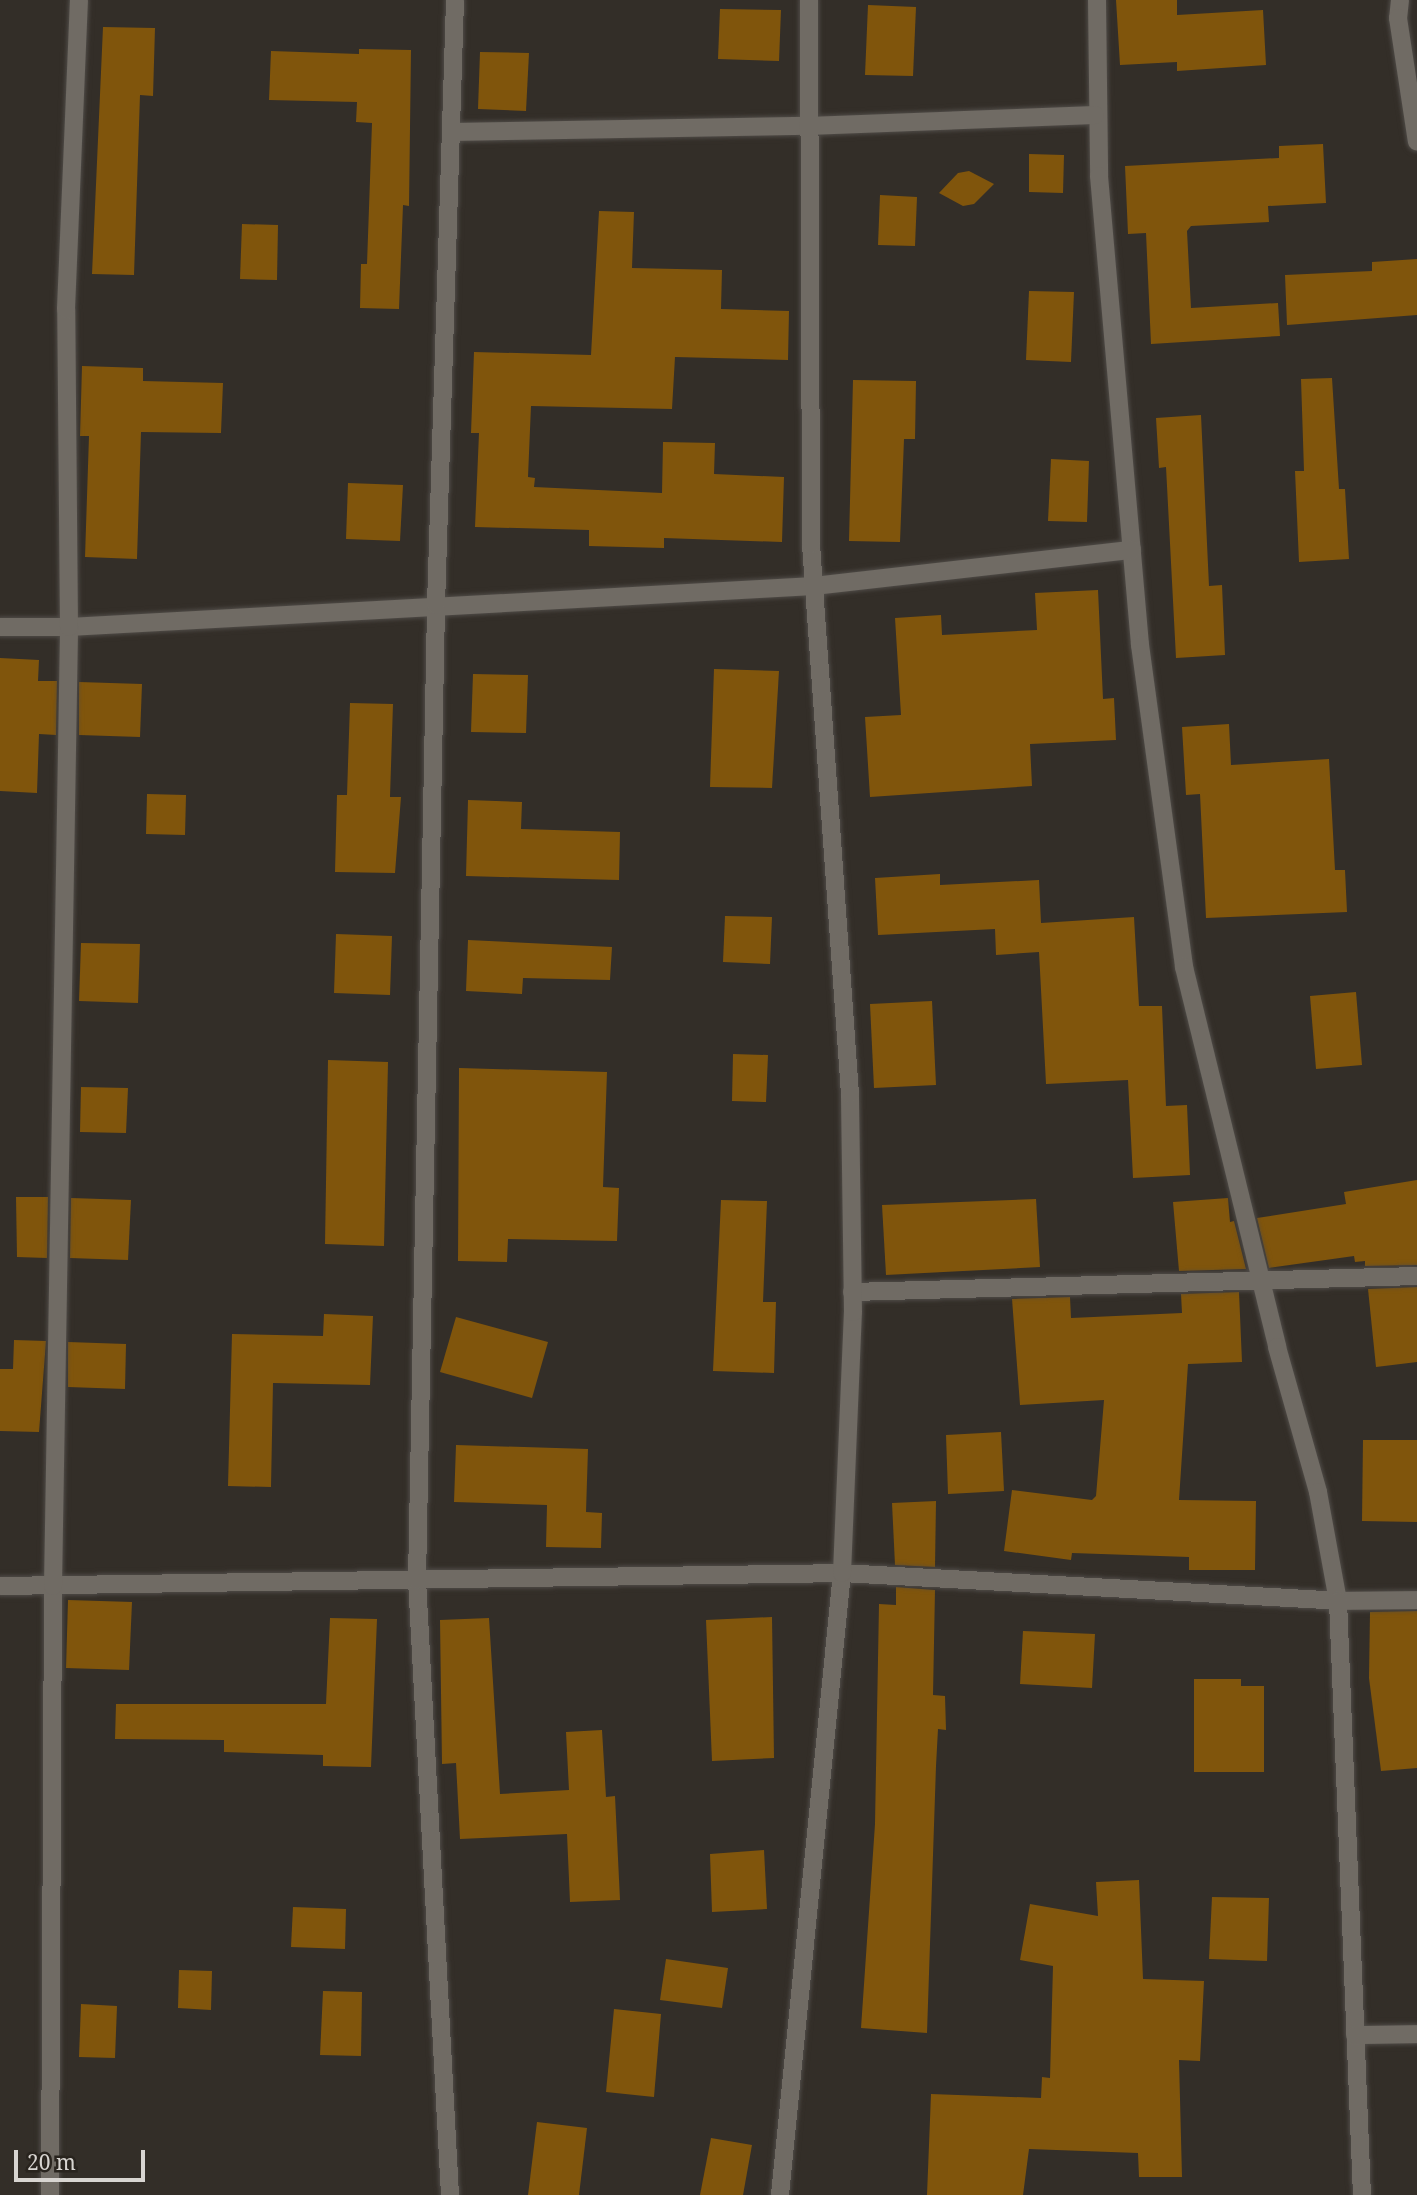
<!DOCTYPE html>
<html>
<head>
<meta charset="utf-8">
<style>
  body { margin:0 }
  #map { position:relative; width:1417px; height:2195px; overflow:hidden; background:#332e28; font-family:"Noto Serif",serif }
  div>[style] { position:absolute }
  .building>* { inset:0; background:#80550c }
  .roads { filter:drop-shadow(0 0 2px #4f4b47) drop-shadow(0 0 2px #4f4b47) }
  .street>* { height:18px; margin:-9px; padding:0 9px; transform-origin:9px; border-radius:9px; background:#706b64 }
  span { translate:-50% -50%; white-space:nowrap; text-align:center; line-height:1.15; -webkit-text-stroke:5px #29241e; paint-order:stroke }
  .scale { position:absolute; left:14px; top:2150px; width:131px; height:32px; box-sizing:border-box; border:4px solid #d8d5d1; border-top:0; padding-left:9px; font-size:21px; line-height:24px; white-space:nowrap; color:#d8d5d1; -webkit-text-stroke:5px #29241e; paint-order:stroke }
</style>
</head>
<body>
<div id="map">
  <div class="building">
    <i style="clip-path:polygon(1116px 0,1177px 0,1177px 15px,1263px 10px,1266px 65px,1177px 71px,1177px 62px,1120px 65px)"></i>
    <i style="clip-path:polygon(868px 5px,916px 7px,913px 76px,865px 75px)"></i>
    <i style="clip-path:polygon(720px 9px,781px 10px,779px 61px,718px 59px)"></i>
    <i style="clip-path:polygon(103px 27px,155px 28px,153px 96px,140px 95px,134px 275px,92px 274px)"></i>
    <i style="clip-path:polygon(359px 49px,411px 50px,409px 206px,403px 205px,399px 309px,360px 308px,361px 264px,367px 264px,372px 123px,356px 122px,357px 102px,269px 100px,271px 51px,359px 54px)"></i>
    <i style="clip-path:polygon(480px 52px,529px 53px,526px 111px,478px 109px)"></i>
    <i style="clip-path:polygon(1323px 144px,1326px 203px,1268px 206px,1269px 222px,1191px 226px,1187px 231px,1191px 308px,1278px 303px,1280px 336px,1151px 344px,1146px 233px,1128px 234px,1125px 166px,1279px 158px,1279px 146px)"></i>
    <i style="clip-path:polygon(1029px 154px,1064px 155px,1063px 193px,1029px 192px)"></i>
    <i style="clip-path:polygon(969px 171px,994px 184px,974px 204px,963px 206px,939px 193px,958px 173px)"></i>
    <i style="clip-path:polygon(880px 195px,917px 197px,915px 246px,878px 245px)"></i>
    <i style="clip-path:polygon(599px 211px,634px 212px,632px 268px,722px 270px,721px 309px,789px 311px,788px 360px,675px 357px,672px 409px,531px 406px,528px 477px,535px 478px,534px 487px,662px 493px,663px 442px,715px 443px,714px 474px,784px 477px,782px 542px,664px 538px,664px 548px,589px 546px,589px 530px,475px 527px,479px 433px,471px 433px,474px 352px,591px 355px)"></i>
    <i style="clip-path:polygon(242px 224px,278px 225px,277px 280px,240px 279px)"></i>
    <i style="clip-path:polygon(1417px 259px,1417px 315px,1287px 325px,1285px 275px,1372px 271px,1372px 262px)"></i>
    <i style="clip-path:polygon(1029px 291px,1074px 292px,1071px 362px,1026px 360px)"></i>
    <i style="clip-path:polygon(82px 366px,143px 368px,143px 381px,223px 383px,221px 433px,141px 432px,137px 559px,85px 557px,89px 436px,80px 436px)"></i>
    <i style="clip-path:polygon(1332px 378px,1339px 489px,1345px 489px,1349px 559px,1299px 562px,1295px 471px,1304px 471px,1301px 379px)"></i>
    <i style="clip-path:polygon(853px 380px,916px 381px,915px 439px,904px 439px,900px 542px,849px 541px)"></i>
    <i style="clip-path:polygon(1201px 415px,1209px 586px,1222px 585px,1225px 655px,1176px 658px,1166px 467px,1159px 468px,1156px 418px)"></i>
    <i style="clip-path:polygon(1051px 459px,1089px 461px,1087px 522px,1048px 521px)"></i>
    <i style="clip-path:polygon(348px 483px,403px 485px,400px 541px,346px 539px)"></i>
    <i style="clip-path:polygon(1098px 590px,1103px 699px,1114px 698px,1116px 740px,1030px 744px,1032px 786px,870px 797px,865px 717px,901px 715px,895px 618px,941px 615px,942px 635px,1037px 630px,1035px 593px)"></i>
    <i style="clip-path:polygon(0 658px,39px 660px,38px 681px,57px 681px,56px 735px,39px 734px,37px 793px,0 791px)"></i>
    <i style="clip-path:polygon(714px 669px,779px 671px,772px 788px,710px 787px)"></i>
    <i style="clip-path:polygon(473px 674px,528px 675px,526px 733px,471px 732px)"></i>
    <i style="clip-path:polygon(79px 682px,142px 684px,140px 737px,79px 735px)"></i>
    <i style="clip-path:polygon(350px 703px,393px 704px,390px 797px,401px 797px,395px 873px,335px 872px,337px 795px,347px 795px)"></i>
    <i style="clip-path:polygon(1229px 724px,1231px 765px,1329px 759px,1335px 870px,1345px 870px,1347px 912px,1206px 918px,1200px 794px,1186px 795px,1182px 727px)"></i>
    <i style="clip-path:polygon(147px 794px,186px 795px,185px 835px,146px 834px)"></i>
    <i style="clip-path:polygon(468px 800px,522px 802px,521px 829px,620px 832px,619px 880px,466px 876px)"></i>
    <i style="clip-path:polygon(940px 874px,940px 885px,1039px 880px,1041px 923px,1134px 917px,1139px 1006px,1162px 1006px,1166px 1106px,1187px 1105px,1190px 1175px,1133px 1178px,1128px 1080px,1046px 1084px,1039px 952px,996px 955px,995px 929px,878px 935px,875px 878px)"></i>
    <i style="clip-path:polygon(725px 916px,772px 917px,770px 964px,723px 962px)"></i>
    <i style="clip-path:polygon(336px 934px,392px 936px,390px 995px,334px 993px)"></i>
    <i style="clip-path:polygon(468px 940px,612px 947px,610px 980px,523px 978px,522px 994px,466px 991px)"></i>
    <i style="clip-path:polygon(81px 943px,140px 944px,138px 1003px,79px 1001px)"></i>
    <i style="clip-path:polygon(1356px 992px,1362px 1065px,1316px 1069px,1310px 996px)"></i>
    <i style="clip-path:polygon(932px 1001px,936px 1085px,874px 1088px,870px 1004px)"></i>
    <i style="clip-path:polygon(733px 1054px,768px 1055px,766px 1102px,732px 1101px)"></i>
    <i style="clip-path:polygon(328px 1060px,388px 1062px,384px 1246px,325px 1244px)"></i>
    <i style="clip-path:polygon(459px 1068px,607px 1072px,603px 1187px,619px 1188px,617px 1241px,508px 1239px,507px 1262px,458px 1261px)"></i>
    <i style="clip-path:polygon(81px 1087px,128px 1088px,126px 1133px,80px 1132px)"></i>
    <i style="clip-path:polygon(1417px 1180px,1417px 1265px,1365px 1266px,1365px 1261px,1355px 1262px,1354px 1256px,1269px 1268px,1257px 1218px,1346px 1204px,1344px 1192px)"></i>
    <i style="clip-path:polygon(16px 1197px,48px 1197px,47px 1258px,17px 1257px)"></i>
    <i style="clip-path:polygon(71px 1198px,131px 1200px,128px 1260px,70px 1258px)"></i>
    <i style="clip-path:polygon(1228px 1198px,1230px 1222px,1234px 1221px,1246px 1269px,1179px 1271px,1173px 1202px)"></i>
    <i style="clip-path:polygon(1036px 1199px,1040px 1267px,886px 1275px,882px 1205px)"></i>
    <i style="clip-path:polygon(721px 1200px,767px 1201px,763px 1302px,776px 1302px,774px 1373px,713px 1371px)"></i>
    <i style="clip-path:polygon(1417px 1287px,1417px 1362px,1376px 1367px,1368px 1289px)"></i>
    <i style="clip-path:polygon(1239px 1292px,1242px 1362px,1188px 1364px,1179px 1500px,1256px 1501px,1255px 1570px,1189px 1570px,1189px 1557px,1072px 1553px,1071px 1560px,1004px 1551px,1012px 1490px,1092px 1500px,1096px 1496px,1104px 1400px,1020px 1405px,1012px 1299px,1070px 1297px,1071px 1318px,1182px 1313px,1181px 1294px)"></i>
    <i style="clip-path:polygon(324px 1314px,373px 1316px,370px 1385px,273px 1383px,271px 1487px,228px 1486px,232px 1334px,323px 1336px)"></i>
    <i style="clip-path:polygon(456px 1317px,548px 1342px,532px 1398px,440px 1372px)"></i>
    <i style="clip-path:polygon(14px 1340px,46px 1341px,39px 1432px,0 1431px,0 1369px,13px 1369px)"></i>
    <i style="clip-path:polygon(68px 1342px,126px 1344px,125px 1389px,68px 1387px)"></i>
    <i style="clip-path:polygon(1001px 1432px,1004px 1491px,948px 1494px,946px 1435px)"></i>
    <i style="clip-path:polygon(1363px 1440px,1417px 1440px,1417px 1522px,1362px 1521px)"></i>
    <i style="clip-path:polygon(456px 1445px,588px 1449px,586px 1512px,602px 1513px,601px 1548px,546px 1547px,547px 1505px,454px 1502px)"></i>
    <i style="clip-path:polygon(936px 1501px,935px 1567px,895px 1565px,892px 1503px)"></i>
    <i style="clip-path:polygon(896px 1587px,935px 1590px,933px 1695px,945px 1696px,946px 1730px,938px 1729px,936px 1766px,927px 2033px,861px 2028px,875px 1824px,879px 1604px,896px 1605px)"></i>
    <i style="clip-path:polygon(68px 1600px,132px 1602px,129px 1670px,66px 1668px)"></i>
    <i style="clip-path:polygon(1417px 1611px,1417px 1768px,1381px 1771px,1369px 1678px,1370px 1612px)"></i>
    <i style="clip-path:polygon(772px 1617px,774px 1758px,712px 1761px,706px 1620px)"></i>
    <i style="clip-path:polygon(330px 1618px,377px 1619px,371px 1767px,323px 1766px,323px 1755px,224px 1752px,224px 1740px,115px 1739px,116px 1704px,326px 1704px)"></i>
    <i style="clip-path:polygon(489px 1618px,500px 1794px,569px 1790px,566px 1732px,602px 1730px,606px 1797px,615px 1796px,620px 1900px,570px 1902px,567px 1834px,460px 1839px,456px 1763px,442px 1764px,440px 1620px)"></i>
    <i style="clip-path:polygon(1023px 1631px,1095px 1634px,1092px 1688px,1020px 1684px)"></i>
    <i style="clip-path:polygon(1194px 1679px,1241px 1679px,1241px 1686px,1264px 1686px,1264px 1772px,1194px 1772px)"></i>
    <i style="clip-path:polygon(764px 1850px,767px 1909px,712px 1912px,710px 1854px)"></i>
    <i style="clip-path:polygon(1139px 1880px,1143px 1979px,1204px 1981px,1200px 2061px,1179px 2060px,1182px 2177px,1139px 2177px,1138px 2153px,1029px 2149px,1023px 2195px,927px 2195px,931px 2094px,1041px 2098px,1042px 2077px,1050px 2078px,1053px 1966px,1020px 1960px,1030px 1904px,1098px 1916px,1096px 1882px)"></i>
    <i style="clip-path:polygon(1212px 1897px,1269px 1898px,1267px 1961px,1209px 1959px)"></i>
    <i style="clip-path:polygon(293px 1907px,346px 1909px,345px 1949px,291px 1947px)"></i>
    <i style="clip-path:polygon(666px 1959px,728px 1968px,722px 2008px,660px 2000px)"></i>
    <i style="clip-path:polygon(179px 1970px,212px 1971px,211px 2010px,178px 2008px)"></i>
    <i style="clip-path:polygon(323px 1991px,362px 1992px,361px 2056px,320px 2055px)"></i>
    <i style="clip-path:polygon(81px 2004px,117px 2006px,115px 2058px,79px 2057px)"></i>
    <i style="clip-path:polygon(614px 2009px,661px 2014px,654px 2097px,606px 2092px)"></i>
    <i style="clip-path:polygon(537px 2122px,587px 2128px,579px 2195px,528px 2195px)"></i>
    <i style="clip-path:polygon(711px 2138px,752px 2145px,743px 2195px,700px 2195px)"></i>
  </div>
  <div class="roads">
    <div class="street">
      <i style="left:1097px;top:0;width:176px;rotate:89.3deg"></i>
      <i style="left:1099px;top:176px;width:471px;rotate:85deg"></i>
      <i style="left:1140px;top:645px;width:325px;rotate:82.2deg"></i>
      <i style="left:1184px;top:967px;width:391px;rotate:76.2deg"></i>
      <i style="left:1277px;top:1347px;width:151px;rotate:74.2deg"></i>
      <i style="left:1318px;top:1492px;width:111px;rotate:79.6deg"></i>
      <i style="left:1338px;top:1601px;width:79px;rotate:-0.7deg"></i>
      <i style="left:1400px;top:0;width:18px;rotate:96deg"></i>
      <i style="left:1398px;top:18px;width:125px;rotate:81.3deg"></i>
      <i style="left:451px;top:132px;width:357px;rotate:-1deg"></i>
      <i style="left:808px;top:126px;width:287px;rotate:-2.2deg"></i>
      <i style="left:0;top:627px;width:69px"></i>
      <i style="left:69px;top:627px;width:746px;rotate:-3.15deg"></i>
      <i style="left:814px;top:586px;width:320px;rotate:-6.5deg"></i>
      <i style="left:852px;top:1292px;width:565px;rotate:-1.62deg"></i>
      <i style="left:0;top:1586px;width:842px;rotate:-0.88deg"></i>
      <i style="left:842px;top:1573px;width:497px;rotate:3.2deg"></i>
      <i style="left:1338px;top:1601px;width:594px;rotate:87.69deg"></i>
      <i style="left:1355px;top:2035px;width:62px;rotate:-0.9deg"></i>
      <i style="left:50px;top:2195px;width:609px;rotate:-89.72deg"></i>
      <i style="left:53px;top:1586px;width:959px;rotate:-89.04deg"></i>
      <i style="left:69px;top:627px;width:318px;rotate:-90.5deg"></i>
      <i style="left:66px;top:309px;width:309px;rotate:-87.6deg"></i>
      <i style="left:450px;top:2195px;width:616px;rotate:-93.07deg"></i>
      <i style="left:417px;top:1580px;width:975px;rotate:-88.88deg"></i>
      <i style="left:436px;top:605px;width:605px;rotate:-88.2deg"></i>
      <i style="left:780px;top:2195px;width:625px;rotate:-84.31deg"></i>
      <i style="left:842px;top:1573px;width:261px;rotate:-87.6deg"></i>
      <i style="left:853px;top:1312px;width:218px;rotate:-90.8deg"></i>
      <i style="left:850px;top:1094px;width:551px;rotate:-94.06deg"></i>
      <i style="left:811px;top:544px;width:544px;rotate:-90.21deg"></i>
    </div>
  </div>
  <div class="scale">20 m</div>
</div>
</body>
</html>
